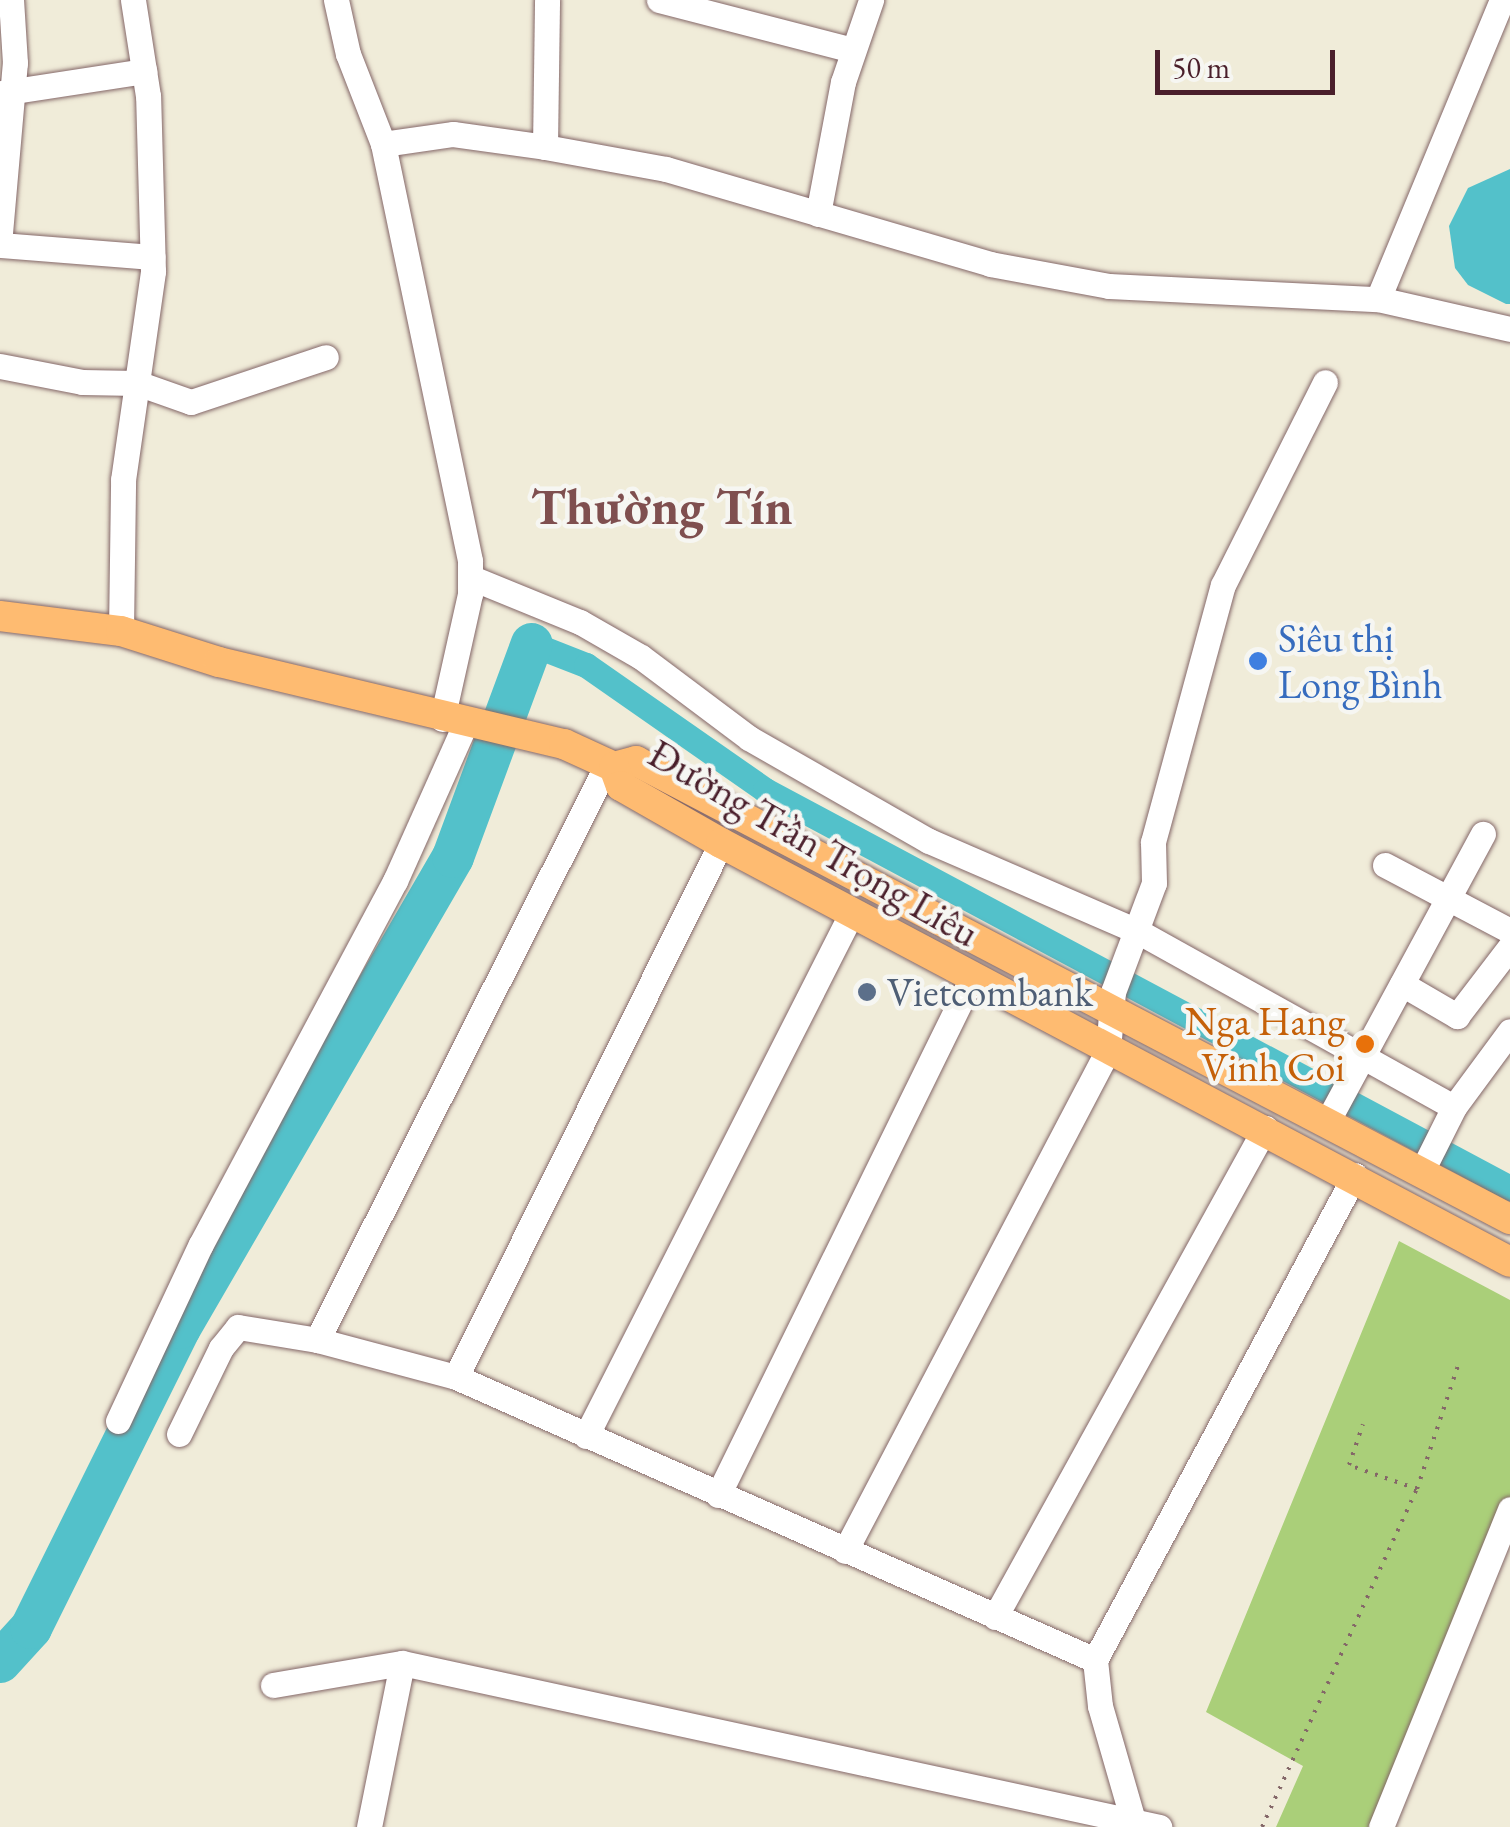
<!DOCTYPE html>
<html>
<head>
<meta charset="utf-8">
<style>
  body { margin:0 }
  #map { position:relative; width:1510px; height:1827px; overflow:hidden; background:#f0ecd9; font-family:"EB Garamond",serif }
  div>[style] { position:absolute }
  .green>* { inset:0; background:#aacf79 }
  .water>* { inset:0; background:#53c1ca }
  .canal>* { height:25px; margin:-12.5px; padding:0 12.5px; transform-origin:12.5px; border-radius:12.5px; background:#53c1ca }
  .river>* { height:42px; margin:-21px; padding:0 21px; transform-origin:21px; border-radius:21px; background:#53c1ca }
  .path>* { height:4px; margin-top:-2px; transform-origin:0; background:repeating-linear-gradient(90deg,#846768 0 2.5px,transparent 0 10.5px) }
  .roads { filter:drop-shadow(0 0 2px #846768) drop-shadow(0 0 2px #846768) }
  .minor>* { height:25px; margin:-12.5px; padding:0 12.5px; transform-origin:12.5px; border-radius:12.5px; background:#fff }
  .major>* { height:30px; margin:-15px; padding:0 15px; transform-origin:15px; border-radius:15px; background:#febb71 }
  .dots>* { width:28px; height:28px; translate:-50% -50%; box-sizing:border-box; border:5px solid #f6f6f2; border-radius:50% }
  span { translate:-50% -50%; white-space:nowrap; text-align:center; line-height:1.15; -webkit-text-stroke:9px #f6f6f2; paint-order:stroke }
  .shop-label { font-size:40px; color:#366cbe }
  .left { translate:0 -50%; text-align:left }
  .street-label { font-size:40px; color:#4a1f2b }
  .service-label { font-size:40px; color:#4e5e75 }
  .food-label { font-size:40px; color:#c56008 }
  .right { translate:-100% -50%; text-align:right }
  .district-label { font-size:50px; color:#7f4f4f; font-weight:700 }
  .scale { position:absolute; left:1155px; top:50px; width:180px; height:45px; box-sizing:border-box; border:5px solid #4a1f2b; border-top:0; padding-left:12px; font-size:30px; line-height:35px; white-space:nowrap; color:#4a1f2b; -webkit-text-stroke:8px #f6f6f2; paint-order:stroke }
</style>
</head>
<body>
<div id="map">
  <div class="green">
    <i style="clip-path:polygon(1399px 1241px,1510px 1300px,1510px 1520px,1378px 1827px,1276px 1827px,1303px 1766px,1206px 1712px)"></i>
  </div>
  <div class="water">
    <i style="clip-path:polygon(1510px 169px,1510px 304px,1506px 304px,1468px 285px,1455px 268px,1449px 226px,1468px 188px)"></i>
  </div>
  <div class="canal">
    <i style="left:532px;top:644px;width:58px;rotate:21.3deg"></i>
    <i style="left:586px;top:665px;width:218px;rotate:34.9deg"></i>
    <i style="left:765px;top:790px;width:845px;rotate:28.11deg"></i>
  </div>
  <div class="river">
    <i style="left:0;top:1662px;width:46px;rotate:-47.6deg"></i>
    <i style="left:31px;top:1628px;width:335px;rotate:-63.6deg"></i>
    <i style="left:180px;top:1328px;width:544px;rotate:-59.9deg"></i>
    <i style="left:453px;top:857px;width:227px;rotate:-69.7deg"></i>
  </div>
  <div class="path">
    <i style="left:1417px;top:1489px;width:130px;rotate:-71.6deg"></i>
    <i style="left:1262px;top:1827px;width:372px;rotate:-65.4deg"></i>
    <i style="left:1417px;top:1489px;width:72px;rotate:-160.6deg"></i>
    <i style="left:1349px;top:1465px;width:43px;rotate:-71.1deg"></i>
  </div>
  <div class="roads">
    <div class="minor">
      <i style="left:336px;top:0;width:55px;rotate:77.5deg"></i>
      <i style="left:348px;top:54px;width:97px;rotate:68.7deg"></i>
      <i style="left:383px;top:144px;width:71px;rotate:-8.1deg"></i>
      <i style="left:453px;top:134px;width:93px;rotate:8deg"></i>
      <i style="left:545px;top:147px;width:123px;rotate:10.3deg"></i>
      <i style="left:666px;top:169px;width:338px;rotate:16.3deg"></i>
      <i style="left:990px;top:264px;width:121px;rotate:10.5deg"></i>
      <i style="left:1109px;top:286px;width:269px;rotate:2.8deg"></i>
      <i style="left:1378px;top:299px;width:135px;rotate:12.8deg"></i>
      <i style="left:659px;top:0;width:200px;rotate:14.5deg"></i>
      <i style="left:1px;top:93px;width:145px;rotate:-8.7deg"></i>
      <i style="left:383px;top:144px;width:426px;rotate:78.2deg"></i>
      <i style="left:470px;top:561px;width:33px;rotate:90deg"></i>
      <i style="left:470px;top:594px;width:128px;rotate:102.6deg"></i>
      <i style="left:545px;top:147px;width:147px;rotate:-89.2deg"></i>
      <i style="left:818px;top:214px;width:134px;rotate:-79.3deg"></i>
      <i style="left:843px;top:82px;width:87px;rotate:-71.1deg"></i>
      <i style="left:0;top:233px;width:171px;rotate:-85deg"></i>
      <i style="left:15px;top:63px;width:63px;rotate:-93.6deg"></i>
      <i style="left:0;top:245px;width:153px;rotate:4.5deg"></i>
      <i style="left:1378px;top:299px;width:324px;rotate:-67.5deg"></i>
      <i style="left:0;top:366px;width:84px;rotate:11deg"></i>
      <i style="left:82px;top:382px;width:55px;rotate:1deg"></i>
      <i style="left:137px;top:383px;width:57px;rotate:19.4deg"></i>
      <i style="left:191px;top:402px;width:142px;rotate:-18.4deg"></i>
      <i style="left:472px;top:578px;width:117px;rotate:22.2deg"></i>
      <i style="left:580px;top:622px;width:70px;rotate:29.8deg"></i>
      <i style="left:641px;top:657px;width:135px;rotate:36.9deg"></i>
      <i style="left:749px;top:738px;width:207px;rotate:29.8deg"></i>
      <i style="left:929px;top:841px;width:229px;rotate:23.4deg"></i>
      <i style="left:1139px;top:932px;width:360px;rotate:29.1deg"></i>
      <i style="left:121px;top:631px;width:151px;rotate:-89.2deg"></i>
      <i style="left:123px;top:480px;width:211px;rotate:-81.8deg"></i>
      <i style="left:153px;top:271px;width:175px;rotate:-91.6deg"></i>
      <i style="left:148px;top:96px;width:97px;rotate:-98.9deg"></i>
      <i style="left:1385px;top:865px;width:141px;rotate:27.8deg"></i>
      <i style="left:1402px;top:984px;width:64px;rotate:30.2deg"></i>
      <i style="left:1457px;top:1016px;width:87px;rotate:-52.5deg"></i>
      <i style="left:1326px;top:1124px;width:330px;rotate:-61.6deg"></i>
      <i style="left:1421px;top:1173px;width:74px;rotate:-63.4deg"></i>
      <i style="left:1454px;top:1107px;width:94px;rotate:-53.6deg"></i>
      <i style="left:317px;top:1340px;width:144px;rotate:14.9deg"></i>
      <i style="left:456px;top:1377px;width:699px;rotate:23.89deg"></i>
      <i style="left:1095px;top:1660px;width:550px;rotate:-61.81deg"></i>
      <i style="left:456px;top:1377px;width:596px;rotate:-63.61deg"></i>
      <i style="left:118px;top:1421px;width:195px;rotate:-64.9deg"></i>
      <i style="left:201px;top:1244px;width:412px;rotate:-61.9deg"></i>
      <i style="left:395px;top:881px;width:174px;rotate:-65.9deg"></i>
      <i style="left:179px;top:1434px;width:96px;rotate:-64deg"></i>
      <i style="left:221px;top:1348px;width:27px;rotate:-51deg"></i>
      <i style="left:238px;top:1327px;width:80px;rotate:9.3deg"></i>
      <i style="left:317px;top:1340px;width:646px;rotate:-63.24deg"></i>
      <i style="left:586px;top:1436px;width:585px;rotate:-63.08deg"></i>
      <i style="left:718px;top:1495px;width:574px;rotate:-63.84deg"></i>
      <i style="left:845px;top:1551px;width:566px;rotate:-62.3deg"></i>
      <i style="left:1108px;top:1050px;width:58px;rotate:-85.1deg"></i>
      <i style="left:1113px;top:992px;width:116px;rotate:-69.4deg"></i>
      <i style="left:1154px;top:883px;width:41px;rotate:-91.4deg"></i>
      <i style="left:1153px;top:842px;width:266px;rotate:-74.8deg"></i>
      <i style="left:1223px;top:585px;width:227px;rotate:-63.3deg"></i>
      <i style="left:995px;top:1617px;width:559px;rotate:-61.09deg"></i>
      <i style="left:1095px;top:1660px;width:46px;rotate:83.8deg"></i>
      <i style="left:1100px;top:1706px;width:116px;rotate:73.9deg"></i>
      <i style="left:273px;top:1685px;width:131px;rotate:-9.7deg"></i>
      <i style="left:369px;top:1827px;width:167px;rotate:-78.6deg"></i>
      <i style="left:402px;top:1663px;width:775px;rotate:12.22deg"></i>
      <i style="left:1381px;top:1827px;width:343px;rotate:-67.9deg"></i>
    </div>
    <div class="major">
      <i style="left:0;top:616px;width:122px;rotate:7.1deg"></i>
      <i style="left:121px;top:631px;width:103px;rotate:17.6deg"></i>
      <i style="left:219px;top:662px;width:355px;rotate:13.4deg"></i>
      <i style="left:564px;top:744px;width:55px;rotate:24.7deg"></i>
      <i style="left:614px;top:767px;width:23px;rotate:-15deg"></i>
      <i style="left:636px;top:761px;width:987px;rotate:27.66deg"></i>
      <i style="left:614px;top:767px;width:20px;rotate:70deg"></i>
      <i style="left:621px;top:786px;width:115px;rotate:29.7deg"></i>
      <i style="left:721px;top:843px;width:893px;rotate:27.97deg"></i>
    </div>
  </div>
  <div class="dots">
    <i style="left:1258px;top:661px;background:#3f7fe0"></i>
    <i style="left:867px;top:992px;background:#5c6f8a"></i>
    <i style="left:1365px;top:1044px;background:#e8710a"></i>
  </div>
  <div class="shop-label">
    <span class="left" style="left:1278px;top:661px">Siêu thị<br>Long Bình</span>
  </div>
  <div class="street-label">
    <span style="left:814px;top:843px;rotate:30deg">Đường Trần Trọng Liêu</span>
  </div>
  <div class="service-label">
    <span class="left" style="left:887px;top:992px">Vietcombank</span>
  </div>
  <div class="food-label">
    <span class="right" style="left:1345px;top:1044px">Nga Hang<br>Vinh Coi</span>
  </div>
  <div class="district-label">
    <span style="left:662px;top:507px">Thường Tín</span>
  </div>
  <div class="scale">50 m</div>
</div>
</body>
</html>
